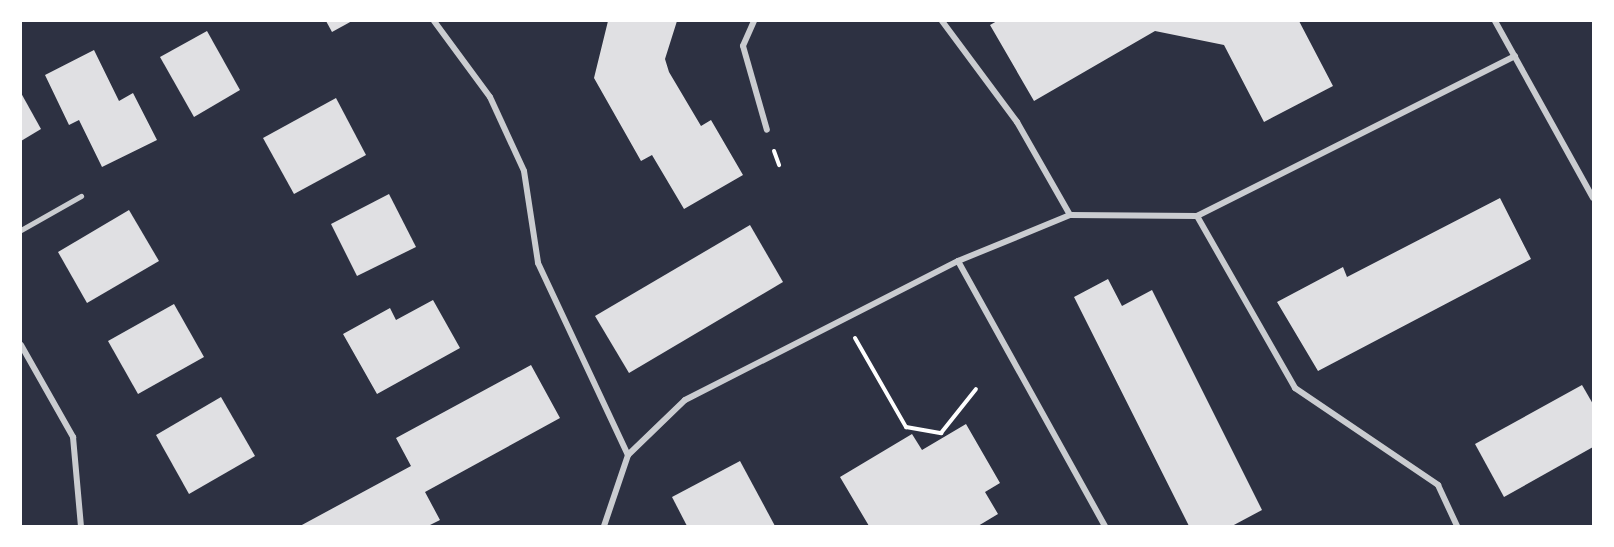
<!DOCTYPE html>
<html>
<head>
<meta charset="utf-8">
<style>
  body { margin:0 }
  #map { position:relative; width:1614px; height:547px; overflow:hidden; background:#2d3142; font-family:Jost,sans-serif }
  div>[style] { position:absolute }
  .building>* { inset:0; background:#e0e0e3 }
  .path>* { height:4px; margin:-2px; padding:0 2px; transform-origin:2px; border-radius:2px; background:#fff }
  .service>* { height:4.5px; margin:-2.25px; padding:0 2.25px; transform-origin:2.25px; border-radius:2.25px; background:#caccd0 }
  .minor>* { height:6px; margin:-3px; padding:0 3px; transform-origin:3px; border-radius:3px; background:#caccd0 }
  span { translate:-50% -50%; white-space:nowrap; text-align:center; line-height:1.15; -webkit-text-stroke:6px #fff; paint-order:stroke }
  .frame { position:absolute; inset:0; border:22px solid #fff; pointer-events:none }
</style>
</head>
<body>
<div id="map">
  <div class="building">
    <i style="clip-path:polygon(326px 21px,352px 21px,332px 32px)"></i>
    <i style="clip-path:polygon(608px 21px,677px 21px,665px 59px,669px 72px,701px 126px,711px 120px,743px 175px,684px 209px,652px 155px,641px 161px,594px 78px)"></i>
    <i style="clip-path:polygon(997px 21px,1299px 21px,1333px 86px,1264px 122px,1224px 45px,1155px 31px,1034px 101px,990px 25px)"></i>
    <i style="clip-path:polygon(207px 31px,240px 90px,194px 117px,160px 57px)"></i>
    <i style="clip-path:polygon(94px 50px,119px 101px,133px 93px,157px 140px,102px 167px,79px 120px,69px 125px,45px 75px)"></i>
    <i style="clip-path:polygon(21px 93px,41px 129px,21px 141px)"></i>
    <i style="clip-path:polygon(336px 98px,366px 155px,294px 194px,263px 138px)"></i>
    <i style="clip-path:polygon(389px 194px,416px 247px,357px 276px,331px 224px)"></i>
    <i style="clip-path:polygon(1500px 198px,1531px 259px,1318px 371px,1277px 302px,1343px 267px,1347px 277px)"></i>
    <i style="clip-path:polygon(129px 210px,159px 261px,87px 303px,58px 252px)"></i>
    <i style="clip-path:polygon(750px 225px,783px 282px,629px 373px,595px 316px)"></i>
    <i style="clip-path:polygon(1108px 279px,1122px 306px,1152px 290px,1262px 510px,1232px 526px,1189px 526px,1074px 297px)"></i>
    <i style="clip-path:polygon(433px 300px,460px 348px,377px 394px,343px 334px,390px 308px,396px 320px)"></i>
    <i style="clip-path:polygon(174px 304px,204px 357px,138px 394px,108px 341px)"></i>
    <i style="clip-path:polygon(531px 365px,560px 418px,425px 492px,440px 520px,428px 526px,300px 526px,411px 466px,396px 438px)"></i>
    <i style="clip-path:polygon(1582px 385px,1593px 404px,1593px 447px,1504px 497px,1475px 444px)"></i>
    <i style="clip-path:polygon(221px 397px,255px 456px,189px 494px,156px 435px)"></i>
    <i style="clip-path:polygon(966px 424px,1000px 483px,985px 492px,998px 514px,978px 526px,869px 526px,840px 477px,912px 434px,922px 450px)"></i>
    <i style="clip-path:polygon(740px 461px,775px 526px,687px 526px,672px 497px)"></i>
  </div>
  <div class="path">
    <i style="left:774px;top:151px;width:15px;rotate:70deg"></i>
    <i style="left:855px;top:338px;width:103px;rotate:60.2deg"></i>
    <i style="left:906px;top:427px;width:36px;rotate:10deg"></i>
    <i style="left:941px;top:433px;width:56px;rotate:-51.5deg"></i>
  </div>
  <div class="service">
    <i style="left:21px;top:230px;width:69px;rotate:-29.5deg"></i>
  </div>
  <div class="minor">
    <i style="left:434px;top:21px;width:94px;rotate:53.6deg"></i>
    <i style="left:490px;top:97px;width:81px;rotate:65.3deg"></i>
    <i style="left:524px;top:171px;width:93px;rotate:81.3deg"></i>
    <i style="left:538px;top:263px;width:212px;rotate:64.9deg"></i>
    <i style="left:754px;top:21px;width:27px;rotate:114deg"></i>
    <i style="left:743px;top:46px;width:87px;rotate:74.1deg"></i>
    <i style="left:942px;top:21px;width:126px;rotate:53.4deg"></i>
    <i style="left:1017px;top:122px;width:107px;rotate:60.3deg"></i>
    <i style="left:1495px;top:21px;width:202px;rotate:61deg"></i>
    <i style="left:1197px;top:216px;width:198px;rotate:60.3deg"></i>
    <i style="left:1295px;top:388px;width:173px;rotate:34.1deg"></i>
    <i style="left:1438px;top:485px;width:45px;rotate:65.1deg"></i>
    <i style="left:958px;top:261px;width:303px;rotate:61deg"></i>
    <i style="left:21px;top:345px;width:106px;rotate:60.5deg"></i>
    <i style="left:73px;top:437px;width:89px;rotate:84.9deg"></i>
    <i style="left:604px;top:526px;width:75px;rotate:-71.3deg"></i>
    <i style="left:628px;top:455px;width:79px;rotate:-44deg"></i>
    <i style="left:685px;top:400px;width:306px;rotate:-27deg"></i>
    <i style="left:958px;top:261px;width:121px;rotate:-22.3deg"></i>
    <i style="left:1070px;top:215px;width:127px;rotate:0.5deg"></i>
    <i style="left:1197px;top:216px;width:356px;rotate:-26.7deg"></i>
  </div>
  <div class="frame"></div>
</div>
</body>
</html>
